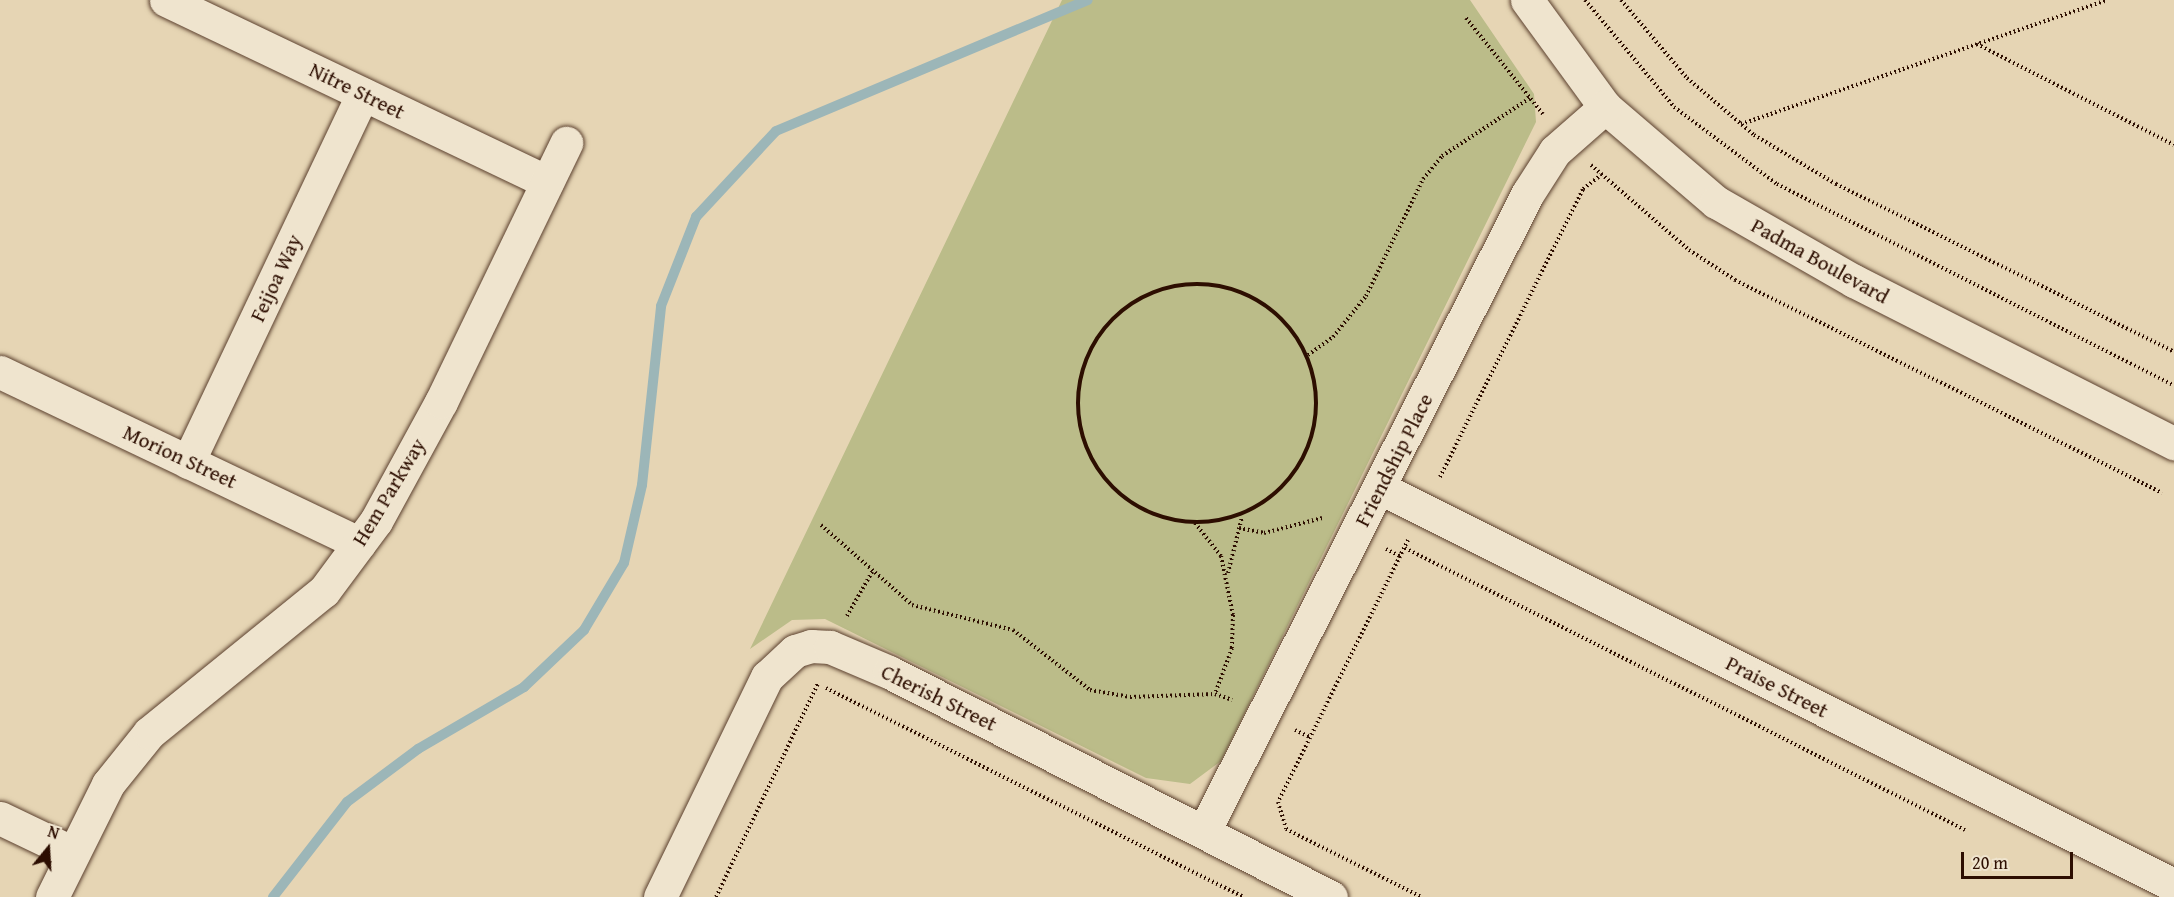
<!DOCTYPE html>
<html>
<head>
<meta charset="utf-8">
<style>
  body { margin:0 }
  #map { position:relative; width:2174px; height:897px; overflow:hidden; background:#e6d5b4; font-family:"Gentium Book Plus",serif }
  div>[style] { position:absolute }
  .green>* { inset:0; background:#bbbc89 }
  .stream>* { height:10px; margin:-5px; padding:0 5px; transform-origin:5px; border-radius:5px; background:#9cb6b8 }
  .path>* { height:4px; margin-top:-2px; transform-origin:0; background:repeating-linear-gradient(90deg,#2d0e01 0 1.5px,transparent 0 4.5px) }
  .path>.ring { margin:-2px; padding:0; box-sizing:content-box; background:none; border:4px solid #2d0e01; border-radius:50% }
  .roads { filter:drop-shadow(0 0 2px #5b402e) drop-shadow(0 0 2px #5b402e) }
  .minor>* { height:33px; margin:-16.5px; padding:0 16.5px; transform-origin:16.5px; border-radius:16.5px; background:#efe4ce }
  span { translate:-50% -50%; white-space:nowrap; text-align:center; line-height:1.15; -webkit-text-stroke:6px #efe4ce; paint-order:stroke }
  .street-label { font-size:21px; color:#2d0e01 }
  .north { position:absolute; left:18px; top:819px; width:60px; height:60px; -webkit-text-stroke:4px #efe4ce; paint-order:stroke; rotate:18deg; font-size:16px; font-weight:700; line-height:24px; text-align:center; color:#2d0e01 }
  .north::after { content:''; display:block; margin:auto; width:21px; height:27px; background:#2d0e01; clip-path:polygon(50% 0,100% 100%,50% 72%,0 100%) }
  .scale { position:absolute; left:1961px; top:852px; width:112px; height:27px; box-sizing:border-box; border:3px solid #2d0e01; border-top:0; padding-left:8px; font-size:18px; line-height:21px; white-space:nowrap; color:#2d0e01; -webkit-text-stroke:4px #efe4ce; paint-order:stroke }
</style>
</head>
<body>
<div id="map">
  <div class="green">
    <i style="clip-path:polygon(1062px 0,1470px 0,1534px 94px,1536px 122px,1221px 761px,1190px 784px,1146px 778px,825px 619px,792px 620px,750px 649px)"></i>
  </div>
  <div class="stream">
    <i style="left:273px;top:897px;width:120px;rotate:-52.1deg"></i>
    <i style="left:347px;top:802px;width:89px;rotate:-36.7deg"></i>
    <i style="left:418px;top:749px;width:123px;rotate:-30.3deg"></i>
    <i style="left:524px;top:687px;width:83px;rotate:-43.5deg"></i>
    <i style="left:584px;top:630px;width:78px;rotate:-59.2deg"></i>
    <i style="left:624px;top:563px;width:80px;rotate:-77deg"></i>
    <i style="left:642px;top:485px;width:180px;rotate:-83.9deg"></i>
    <i style="left:661px;top:306px;width:96px;rotate:-68.5deg"></i>
    <i style="left:696px;top:217px;width:117px;rotate:-47.1deg"></i>
    <i style="left:776px;top:131px;width:338px;rotate:-22.8deg"></i>
  </div>
  <div class="path">
    <i style="left:1585px;top:0;width:139px;rotate:50.2deg"></i>
    <i style="left:1674px;top:107px;width:129px;rotate:36.8deg"></i>
    <i style="left:1777px;top:184px;width:445px;rotate:26.9deg"></i>
    <i style="left:1621px;top:0;width:102px;rotate:49.8deg"></i>
    <i style="left:1687px;top:78px;width:88px;rotate:40.4deg"></i>
    <i style="left:1754px;top:135px;width:96px;rotate:30.9deg"></i>
    <i style="left:1836px;top:184px;width:377px;rotate:26.4deg"></i>
    <i style="left:1466px;top:18px;width:123px;rotate:51.3deg"></i>
    <i style="left:1977px;top:44px;width:221px;rotate:27.1deg"></i>
    <i style="left:1741px;top:124px;width:386px;rotate:-18.7deg"></i>
    <i style="left:1591px;top:165px;width:130px;rotate:40.9deg"></i>
    <i style="left:1689px;top:250px;width:55px;rotate:33.1deg"></i>
    <i style="left:1735px;top:280px;width:477px;rotate:26.5deg"></i>
    <i class="ring" style="left:1078px;top:284px;width:234px;height:234px"></i>
    <i style="left:1308px;top:355px;width:31px;rotate:-36deg"></i>
    <i style="left:1333px;top:337px;width:53px;rotate:-51.2deg"></i>
    <i style="left:1366px;top:296px;width:130px;rotate:-64deg"></i>
    <i style="left:1423px;top:179px;width:30px;rotate:-50deg"></i>
    <i style="left:1442px;top:156px;width:105px;rotate:-33.4deg"></i>
    <i style="left:1440px;top:477px;width:322px;rotate:-63.6deg"></i>
    <i style="left:1583px;top:189px;width:23px;rotate:-38deg"></i>
    <i style="left:1195px;top:523px;width:42px;rotate:51.8deg"></i>
    <i style="left:1221px;top:556px;width:60px;rotate:78.5deg"></i>
    <i style="left:1233px;top:615px;width:33px;rotate:92deg"></i>
    <i style="left:1232px;top:648px;width:49px;rotate:110.3deg"></i>
    <i style="left:821px;top:525px;width:121px;rotate:41.3deg"></i>
    <i style="left:912px;top:605px;width:104px;rotate:13.9deg"></i>
    <i style="left:1013px;top:630px;width:98px;rotate:37.9deg"></i>
    <i style="left:1090px;top:690px;width:41px;rotate:9.9deg"></i>
    <i style="left:1130px;top:697px;width:85px;rotate:-2deg"></i>
    <i style="left:1215px;top:694px;width:18px;rotate:19deg"></i>
    <i style="left:1239px;top:528px;width:25px;rotate:11deg"></i>
    <i style="left:1264px;top:533px;width:60px;rotate:-14.5deg"></i>
    <i style="left:1408px;top:540px;width:292px;rotate:116.4deg"></i>
    <i style="left:1278px;top:802px;width:28px;rotate:73deg"></i>
    <i style="left:1286px;top:829px;width:151px;rotate:26.7deg"></i>
    <i style="left:1405px;top:548px;width:627px;rotate:26.73deg"></i>
    <i style="left:1386px;top:549px;width:16px;rotate:27deg"></i>
    <i style="left:1228px;top:573px;width:58px;rotate:-76deg"></i>
    <i style="left:847px;top:616px;width:51px;rotate:-60.4deg"></i>
    <i style="left:826px;top:688px;width:466px;rotate:26.6deg"></i>
    <i style="left:1295px;top:730px;width:17px;rotate:25deg"></i>
    <i style="left:716px;top:897px;width:237px;rotate:-64.5deg"></i>
  </div>
  <div class="roads">
    <div class="minor">
      <i style="left:166px;top:0;width:422px;rotate:25.5deg"></i>
      <i style="left:1527px;top:0;width:132px;rotate:53.9deg"></i>
      <i style="left:1605px;top:107px;width:146px;rotate:40.6deg"></i>
      <i style="left:1716px;top:202px;width:159px;rotate:29.8deg"></i>
      <i style="left:1854px;top:281px;width:359px;rotate:26.9deg"></i>
      <i style="left:0;top:372px;width:398px;rotate:25.5deg"></i>
      <i style="left:188px;top:462px;width:407px;rotate:-64.6deg"></i>
      <i style="left:1380px;top:488px;width:888px;rotate:26.57deg"></i>
      <i style="left:0;top:818px;width:81px;rotate:25.6deg"></i>
      <i style="left:1204px;top:831px;width:716px;rotate:-63.08deg"></i>
      <i style="left:1528px;top:193px;width:50px;rotate:-57.3deg"></i>
      <i style="left:1555px;top:151px;width:67px;rotate:-41.3deg"></i>
      <i style="left:52px;top:897px;width:126px;rotate:-63.6deg"></i>
      <i style="left:108px;top:784px;width:65px;rotate:-51.2deg"></i>
      <i style="left:149px;top:733px;width:225px;rotate:-39.1deg"></i>
      <i style="left:324px;top:591px;width:87px;rotate:-53.4deg"></i>
      <i style="left:376px;top:521px;width:136px;rotate:-61.4deg"></i>
      <i style="left:441px;top:402px;width:288px;rotate:-64.2deg"></i>
      <i style="left:660px;top:897px;width:245px;rotate:-64.1deg"></i>
      <i style="left:767px;top:677px;width:38px;rotate:-43deg"></i>
      <i style="left:795px;top:651px;width:17px;rotate:-17deg"></i>
      <i style="left:811px;top:646px;width:19px;rotate:3deg"></i>
      <i style="left:830px;top:647px;width:64px;rotate:23deg"></i>
      <i style="left:889px;top:672px;width:496px;rotate:27deg"></i>
    </div>
  </div>
  <div class="street-label">
    <span style="left:357px;top:91px;rotate:26deg">Nitre Street</span>
    <span style="left:1820px;top:261px;rotate:29deg">Padma Boulevard</span>
    <span style="left:276px;top:278px;rotate:-65deg">Feijoa Way</span>
    <span style="left:180px;top:457px;rotate:25deg">Morion Street</span>
    <span style="left:1394px;top:460px;rotate:-63deg">Friendship Place</span>
    <span style="left:389px;top:492px;rotate:-59deg">Hem Parkway</span>
    <span style="left:1777px;top:687px;rotate:27deg">Praise Street</span>
    <span style="left:939px;top:698px;rotate:26deg">Cherish Street</span>
  </div>
  <div class="north">N</div>
  <div class="scale">20 m</div>
</div>
</body>
</html>
